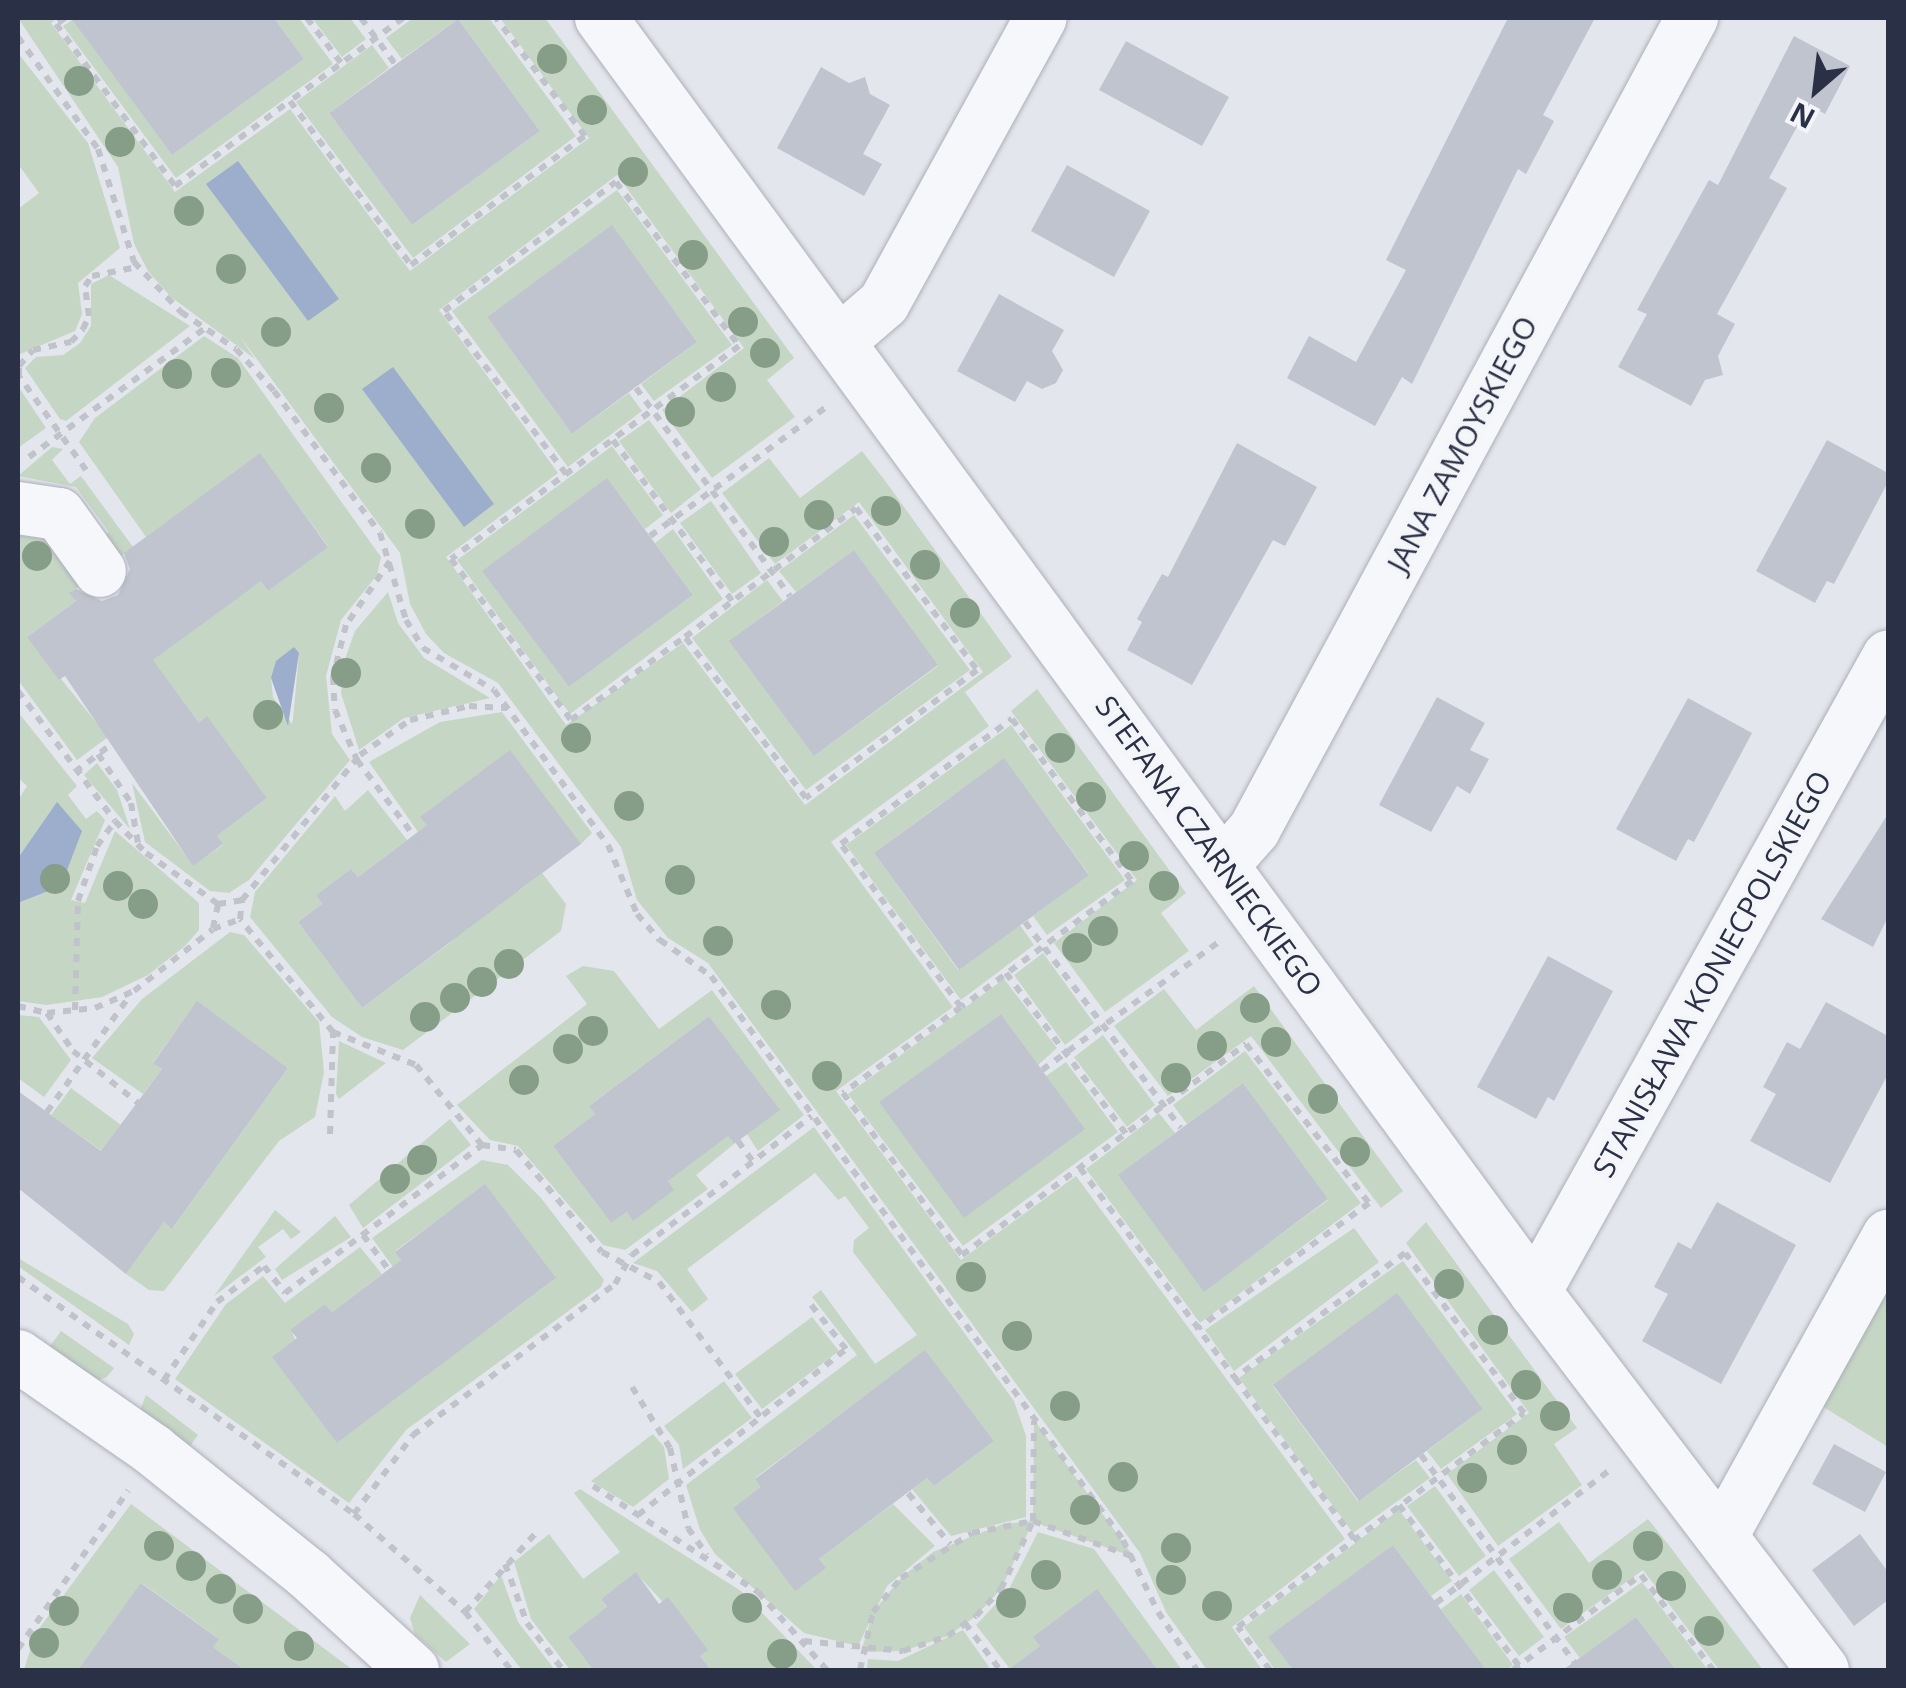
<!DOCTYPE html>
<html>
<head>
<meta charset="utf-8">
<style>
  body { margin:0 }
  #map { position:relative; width:1906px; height:1688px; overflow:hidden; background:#e3e6ec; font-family:"Open Sans",sans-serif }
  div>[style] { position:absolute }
  .green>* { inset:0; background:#c6d6c4 }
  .water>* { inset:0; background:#9daecd }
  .building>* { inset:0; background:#c0c4cf }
  .path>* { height:6px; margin-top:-3px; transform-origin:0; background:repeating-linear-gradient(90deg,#c1c3cb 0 8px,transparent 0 16px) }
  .roads { filter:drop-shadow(0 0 2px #acafba) drop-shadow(0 0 2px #acafba) }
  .minor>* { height:52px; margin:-26px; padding:0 26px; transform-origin:26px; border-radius:26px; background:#f6f7fa }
  .trees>* { width:30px; height:30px; margin:-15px; border-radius:50%; background:#869d88 }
  span { translate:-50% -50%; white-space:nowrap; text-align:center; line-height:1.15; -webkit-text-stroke:8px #f3f5f9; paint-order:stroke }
  .street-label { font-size:30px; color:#2a3045 }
  .frame { position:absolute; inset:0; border:20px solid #2a3045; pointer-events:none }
  .north { position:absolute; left:1766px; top:40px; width:100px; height:100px; -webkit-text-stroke:8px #f3f5f9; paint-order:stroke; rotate:208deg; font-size:28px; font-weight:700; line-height:40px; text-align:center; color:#2a3045 }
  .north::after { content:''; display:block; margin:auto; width:35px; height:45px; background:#2a3045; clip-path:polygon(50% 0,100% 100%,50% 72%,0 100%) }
</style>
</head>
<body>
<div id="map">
  <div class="green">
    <i style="clip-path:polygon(18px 18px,57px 18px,51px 23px,175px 192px,290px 109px,410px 271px,589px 138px,500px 18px,545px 18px,794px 358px,767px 380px,795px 417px,712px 478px,686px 443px,662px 410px,744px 348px,617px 175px,439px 310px,558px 473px,446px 557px,566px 725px,683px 643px,805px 805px,983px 672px,859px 502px,775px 564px,722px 493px,769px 458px,800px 498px,862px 451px,886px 482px,1012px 657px,965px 692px,989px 726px,831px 842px,953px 1007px,836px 1091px,961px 1260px,1076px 1176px,1345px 1539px,1232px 1627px,1262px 1670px,1207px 1670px,1166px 1612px,1140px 1553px,708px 963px,668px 938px,637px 900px,621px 847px,498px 683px,444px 653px,426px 634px,410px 604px,400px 553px,239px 335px,255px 359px,171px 297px,148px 271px,134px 244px,118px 167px)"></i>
    <i style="clip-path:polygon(75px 18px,98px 18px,81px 31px,172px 155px,304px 59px,274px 18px,299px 18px,333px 64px,176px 178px,63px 26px)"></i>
    <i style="clip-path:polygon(312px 18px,350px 18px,366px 39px,342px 57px)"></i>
    <i style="clip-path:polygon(413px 18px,489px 18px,576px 136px,413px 258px,296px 102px,372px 45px,389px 68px,329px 113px,412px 225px,540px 131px,458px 19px,402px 59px,386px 38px)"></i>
    <i style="clip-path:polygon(18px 53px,88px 143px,120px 248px,78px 283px,82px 314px,75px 331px,18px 355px,18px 209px,39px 193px,18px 164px)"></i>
    <i style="clip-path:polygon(617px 190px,732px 345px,654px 401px,641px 384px,697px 342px,612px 226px,487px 317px,572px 434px,629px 393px,642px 411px,568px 467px,452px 311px)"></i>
    <i style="clip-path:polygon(109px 275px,190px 326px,66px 421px,60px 419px,25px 368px,36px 357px,63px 355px,80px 343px,91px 326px,91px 284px)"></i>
    <i style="clip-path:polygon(evenodd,204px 336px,238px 358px,381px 557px,377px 575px,341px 620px,326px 676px,332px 734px,350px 760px,249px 880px,229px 893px,210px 891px,145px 842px,132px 783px,193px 865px,223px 845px,217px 836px,267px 798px,207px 717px,199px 723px,150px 657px,261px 581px,268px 591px,328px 546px,260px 454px,146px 537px,79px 442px,95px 418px,204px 336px,299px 653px,293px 719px,292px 724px,273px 697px,271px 678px,299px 653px)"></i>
    <i style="clip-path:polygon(18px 386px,46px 428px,18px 448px)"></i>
    <i style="clip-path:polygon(649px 420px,701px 489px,671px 513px,619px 441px)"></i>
    <i style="clip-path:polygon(612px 446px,663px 515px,645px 529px,607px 479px,483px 571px,569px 687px,693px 595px,655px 543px,673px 529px,723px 599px,570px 714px,457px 560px)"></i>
    <i style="clip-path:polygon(52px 447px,63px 449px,52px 460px,70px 484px,81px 476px,133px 547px,70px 593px,76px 601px,27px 637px,108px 737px,77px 760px,18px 680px,18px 535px,58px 542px,73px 560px,109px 532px,76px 487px,18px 476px)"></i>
    <i style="clip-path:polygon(711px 501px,761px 573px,732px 594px,680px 523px)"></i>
    <i style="clip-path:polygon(854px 515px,970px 670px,806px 790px,692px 638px,767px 580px,783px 601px,730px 641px,814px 756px,938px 666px,854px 550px,796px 592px,779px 571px)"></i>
    <i style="clip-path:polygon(388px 592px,398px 623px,424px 658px,490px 698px,404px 718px,359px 750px,341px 693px,345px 659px,355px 631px)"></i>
    <i style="clip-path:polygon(1037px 689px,1186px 893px,1161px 913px,1189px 951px,1105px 1012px,1054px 943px,1137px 880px,1011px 711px)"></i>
    <i style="clip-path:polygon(18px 712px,77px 786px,68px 795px,86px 819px,97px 811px,105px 820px,71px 900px,85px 903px,115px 831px,199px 903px,199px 930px,185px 946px,148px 975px,102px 997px,47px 1005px,18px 1001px,18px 903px,61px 886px,57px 803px,18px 858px,18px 800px,27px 786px,18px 778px)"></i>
    <i style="clip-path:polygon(502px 712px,592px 833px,581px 844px,421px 817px,427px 825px,418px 832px,369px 762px,440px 722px)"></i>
    <i style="clip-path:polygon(1011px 725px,1125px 880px,1047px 935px,1033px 916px,1089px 874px,1004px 759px,935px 808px,874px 853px,958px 970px,1020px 925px,1034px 945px,961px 1000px,846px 845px)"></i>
    <i style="clip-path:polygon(97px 763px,117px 790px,130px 829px,84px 775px)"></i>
    <i style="clip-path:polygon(368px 790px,407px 840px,358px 877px,351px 869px,316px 895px,322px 904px,298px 922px,362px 1008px,451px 942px,445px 933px,512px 882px,519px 891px,542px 873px,566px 904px,561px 931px,403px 1050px,362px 1037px,332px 1017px,250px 917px,255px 892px,335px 796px,345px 811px)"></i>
    <i style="clip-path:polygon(230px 932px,244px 935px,319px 1022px,324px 1072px,315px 1117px,279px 1141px,164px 1291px,149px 1290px,126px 1274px,164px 1222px,173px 1228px,288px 1068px,197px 1002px,153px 1062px,162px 1069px,143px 1094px,92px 1058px,142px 999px)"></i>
    <i style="clip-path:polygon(1043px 953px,1094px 1023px,1065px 1045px,1014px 975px)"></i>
    <i style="clip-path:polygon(583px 966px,614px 971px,659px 1029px,712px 990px,804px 1115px,758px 1151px,747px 1134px,779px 1110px,709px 1016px,590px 1105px,595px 1114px,553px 1146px,611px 1223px,627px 1212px,633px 1220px,673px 1190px,668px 1181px,725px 1132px,734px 1144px,696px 1175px,708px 1189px,625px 1250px,603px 1245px,518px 1146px,490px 1140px,457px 1105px,587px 1004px,566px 976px)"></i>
    <i style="clip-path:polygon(1004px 979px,1057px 1048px,1038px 1065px,1001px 1014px,880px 1102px,1046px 1076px,1066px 1062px,1118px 1132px,963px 1246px,848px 1094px)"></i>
    <i style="clip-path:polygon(1254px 986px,1403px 1191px,1381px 1208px,1251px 1036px,1168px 1096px,1114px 1026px,1164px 989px,1196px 1030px)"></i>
    <i style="clip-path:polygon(18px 1015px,39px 1017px,71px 1060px,44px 1097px,18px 1078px)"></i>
    <i style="clip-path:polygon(1103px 1035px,1155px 1105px,1127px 1127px,1074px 1057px)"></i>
    <i style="clip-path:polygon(339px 1041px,386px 1063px,339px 1099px,336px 1094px)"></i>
    <i style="clip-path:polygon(1245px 1051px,1361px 1203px,1200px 1323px,1086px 1169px,1159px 1113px,1175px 1133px,1119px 1175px,1204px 1291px,1328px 1200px,1243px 1083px,1187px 1124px,1173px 1105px)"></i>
    <i style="clip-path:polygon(71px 1088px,125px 1128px,106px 1154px,51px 1115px)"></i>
    <i style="clip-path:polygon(450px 1119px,471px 1145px,363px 1228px,349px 1205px)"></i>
    <i style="clip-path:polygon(814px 1127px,1014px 1401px,1026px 1436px,1026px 1517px,951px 1536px,912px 1489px,927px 1478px,934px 1486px,994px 1441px,925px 1351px,755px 1478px,825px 1568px,819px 1559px,893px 1504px,935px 1546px,887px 1586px,858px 1646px,804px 1633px,715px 1554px,700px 1530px,686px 1485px,857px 1355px,812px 1297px,821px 1290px,875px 1364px,917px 1335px,853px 1252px,854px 1240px,869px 1228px,845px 1196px,838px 1200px,815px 1173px,687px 1269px,708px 1299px,692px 1312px,657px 1271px,633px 1263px)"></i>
    <i style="clip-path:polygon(482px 1160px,508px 1165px,541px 1198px,604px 1280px,601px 1287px,406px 1430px,349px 1503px,175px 1379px,226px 1304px,263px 1276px,285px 1303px,360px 1247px,382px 1274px,332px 1312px,325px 1304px,291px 1330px,338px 1442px,426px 1376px,420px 1367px,494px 1325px,555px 1279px,485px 1185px,395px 1251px,401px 1260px,393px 1267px,372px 1238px)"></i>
    <i style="clip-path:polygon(275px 1210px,301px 1232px,291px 1239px,283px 1229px,258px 1247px,266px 1257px,214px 1296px)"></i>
    <i style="clip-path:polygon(335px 1216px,351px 1237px,282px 1280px,275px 1269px)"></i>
    <i style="clip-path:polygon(1426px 1222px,1577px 1428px,1554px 1444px,1582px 1485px,1498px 1546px,1447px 1474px,1529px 1413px,1406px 1243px)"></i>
    <i style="clip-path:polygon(1354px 1228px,1379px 1262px,1234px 1371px,1205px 1330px)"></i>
    <i style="clip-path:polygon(18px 1258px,128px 1324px,134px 1334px,129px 1345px,18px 1266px)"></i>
    <i style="clip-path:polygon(1403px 1261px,1517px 1414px,1441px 1469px,1427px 1451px,1483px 1409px,1397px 1294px,1273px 1386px,1358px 1501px,1416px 1460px,1430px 1478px,1353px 1533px,1239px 1378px)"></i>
    <i style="clip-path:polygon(1888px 1272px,1888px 1447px,1817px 1403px)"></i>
    <i style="clip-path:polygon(812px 1317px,839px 1351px,762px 1409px,735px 1374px)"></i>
    <i style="clip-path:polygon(61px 1331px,114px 1368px,107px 1377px,93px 1382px,42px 1357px)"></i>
    <i style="clip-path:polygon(724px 1381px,752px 1418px,683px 1469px,679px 1445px,664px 1426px)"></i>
    <i style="clip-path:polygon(146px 1395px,198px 1435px,181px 1459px,140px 1410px)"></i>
    <i style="clip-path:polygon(1034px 1420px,1134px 1557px,1033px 1522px,1001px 1589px,976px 1616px,948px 1636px,903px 1651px,861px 1652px,873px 1612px,901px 1578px,933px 1552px,1003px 1524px,1033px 1521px)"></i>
    <i style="clip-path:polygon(653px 1434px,664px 1447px,669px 1479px,633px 1507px,591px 1481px)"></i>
    <i style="clip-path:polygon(1435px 1486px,1486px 1556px,1459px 1576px,1407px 1506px)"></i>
    <i style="clip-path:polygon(580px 1489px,741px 1591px,817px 1670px,711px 1670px,700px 1656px,707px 1650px,636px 1573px,601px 1599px,607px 1608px,568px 1637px,593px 1670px,570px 1670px,531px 1619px,514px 1562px,549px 1534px,583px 1579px,620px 1552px,574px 1493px)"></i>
    <i style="clip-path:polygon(131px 1504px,353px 1670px,245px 1670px,213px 1647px,218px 1638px,142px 1583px,84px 1670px,24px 1670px,35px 1634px)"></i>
    <i style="clip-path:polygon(1399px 1510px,1452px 1581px,1431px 1596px,1393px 1545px,1269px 1638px,1293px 1670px,1275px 1670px,1244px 1627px)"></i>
    <i style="clip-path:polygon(1648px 1519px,1671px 1548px,1763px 1670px,1719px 1670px,1643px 1570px,1561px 1629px,1509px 1559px,1559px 1522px,1589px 1563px)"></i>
    <i style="clip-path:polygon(1038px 1532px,1094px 1549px,1182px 1670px,1158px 1670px,1097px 1590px,1034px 1637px,1040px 1646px,1010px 1669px,976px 1625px,1008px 1591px)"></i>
    <i style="clip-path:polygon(1494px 1570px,1544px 1637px,1519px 1656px,1469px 1590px)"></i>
    <i style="clip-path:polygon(501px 1575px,518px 1622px,555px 1670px,522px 1670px,474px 1609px)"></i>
    <i style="clip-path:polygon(1642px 1582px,1708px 1670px,1676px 1670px,1636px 1617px,1580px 1658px,1564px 1637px)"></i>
    <i style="clip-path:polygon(1461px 1594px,1513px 1665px,1506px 1670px,1468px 1670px,1479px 1662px,1441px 1609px)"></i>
    <i style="clip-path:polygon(420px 1595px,470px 1644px,446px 1662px,415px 1634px,410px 1618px)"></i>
    <i style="clip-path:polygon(963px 1630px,991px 1670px,867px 1670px,868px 1659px,898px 1661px)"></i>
  </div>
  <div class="water">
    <i style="clip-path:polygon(238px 161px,339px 299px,308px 321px,206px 184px)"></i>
    <i style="clip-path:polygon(393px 367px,494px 504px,464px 527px,362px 389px)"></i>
    <i style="clip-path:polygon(294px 647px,299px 653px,288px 726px,271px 678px,276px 661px)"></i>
    <i style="clip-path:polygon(57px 802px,82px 831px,61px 886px,18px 903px,18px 858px)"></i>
  </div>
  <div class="building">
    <i style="clip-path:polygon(71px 18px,274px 18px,304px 59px,172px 155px)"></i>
    <i style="clip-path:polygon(1508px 18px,1595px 18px,1543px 115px,1554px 121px,1526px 174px,1518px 169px,1412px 384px,1402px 377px,1375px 426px,1287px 378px,1309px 336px,1356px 362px,1406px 270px,1386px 260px)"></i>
    <i style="clip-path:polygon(458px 19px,540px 131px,412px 225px,329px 113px)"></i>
    <i style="clip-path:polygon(1794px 36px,1850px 66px,1825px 114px,1809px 105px,1769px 178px,1787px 188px,1717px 314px,1735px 324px,1718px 356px,1723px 375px,1705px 380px,1691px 406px,1618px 367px,1647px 314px,1637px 310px,1709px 180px,1718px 185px)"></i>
    <i style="clip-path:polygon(1126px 41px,1229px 97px,1202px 146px,1099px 90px)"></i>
    <i style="clip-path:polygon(821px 67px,849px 83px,865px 77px,870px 94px,890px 105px,863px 154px,882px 164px,864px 196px,777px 148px)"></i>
    <i style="clip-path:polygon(1067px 165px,1150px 211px,1114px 277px,1031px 231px)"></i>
    <i style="clip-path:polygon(612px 225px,697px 342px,572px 434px,487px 317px)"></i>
    <i style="clip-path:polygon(999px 294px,1064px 330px,1052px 351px,1063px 370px,1056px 383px,1042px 389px,1027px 381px,1015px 402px,957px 371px)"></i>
    <i style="clip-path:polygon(1827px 440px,1888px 473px,1888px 482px,1834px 584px,1827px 581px,1815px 603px,1756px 571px)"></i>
    <i style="clip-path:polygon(1237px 443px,1317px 487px,1285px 546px,1273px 540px,1192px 685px,1127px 650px,1142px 622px,1137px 619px,1162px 574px,1168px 577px)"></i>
    <i style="clip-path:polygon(260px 453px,328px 547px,268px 591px,261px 581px,153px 660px,199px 723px,207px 716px,267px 798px,217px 836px,223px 844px,193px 866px,65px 676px,59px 680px,27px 637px,76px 601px,69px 593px,76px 589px,102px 601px,118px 595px,130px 569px,124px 553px)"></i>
    <i style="clip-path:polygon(607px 478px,693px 595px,569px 687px,482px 571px)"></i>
    <i style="clip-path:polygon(854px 550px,938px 665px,814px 756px,729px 641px)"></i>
    <i style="clip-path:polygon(1437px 697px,1485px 723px,1470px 750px,1489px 759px,1470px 794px,1457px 786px,1431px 832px,1379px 805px)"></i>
    <i style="clip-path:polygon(1688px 698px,1752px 733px,1694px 842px,1688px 839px,1676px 861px,1616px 829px)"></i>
    <i style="clip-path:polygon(510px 750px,581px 844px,362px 1008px,298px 922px,322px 904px,316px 895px,351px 869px,358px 877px,427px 825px,420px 817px)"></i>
    <i style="clip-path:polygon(1004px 758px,1089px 875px,959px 970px,874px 853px)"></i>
    <i style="clip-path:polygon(1888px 814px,1888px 917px,1873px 947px,1821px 919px)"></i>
    <i style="clip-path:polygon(1548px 956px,1613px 991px,1554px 1101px,1548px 1097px,1536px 1119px,1477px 1087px)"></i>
    <i style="clip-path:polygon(197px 1001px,288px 1068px,172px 1229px,164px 1222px,126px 1274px,18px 1188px,18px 1091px,101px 1151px,162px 1069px,153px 1063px)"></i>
    <i style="clip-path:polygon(1826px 1002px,1888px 1036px,1888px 1074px,1830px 1183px,1750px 1141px,1776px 1094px,1763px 1087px,1787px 1042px,1800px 1049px)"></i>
    <i style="clip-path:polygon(1001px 1014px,1085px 1129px,964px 1218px,879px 1102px)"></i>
    <i style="clip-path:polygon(709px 1016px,780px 1110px,734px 1144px,728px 1136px,668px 1181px,674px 1190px,633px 1221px,627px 1212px,611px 1223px,553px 1146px,595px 1114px,589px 1106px)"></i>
    <i style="clip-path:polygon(1243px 1083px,1328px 1199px,1204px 1292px,1118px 1175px)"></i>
    <i style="clip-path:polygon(485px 1184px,556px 1278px,337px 1443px,272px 1357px,297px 1338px,290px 1330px,325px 1304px,332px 1312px,401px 1260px,395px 1252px)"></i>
    <i style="clip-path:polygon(1717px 1202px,1796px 1245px,1721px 1384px,1642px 1341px,1668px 1294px,1654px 1287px,1678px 1242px,1691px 1249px)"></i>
    <i style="clip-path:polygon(1397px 1293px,1483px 1409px,1359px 1501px,1273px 1385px)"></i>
    <i style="clip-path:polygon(925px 1350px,994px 1441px,934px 1486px,927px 1478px,819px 1559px,826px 1568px,795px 1591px,733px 1508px,761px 1487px,755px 1479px)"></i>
    <i style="clip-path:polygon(1834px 1444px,1886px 1472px,1865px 1512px,1812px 1484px)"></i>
    <i style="clip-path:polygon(1860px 1534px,1888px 1572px,1888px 1600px,1854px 1626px,1812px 1570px)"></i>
    <i style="clip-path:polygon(1393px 1545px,1486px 1670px,1293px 1670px,1268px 1637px)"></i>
    <i style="clip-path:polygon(636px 1572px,659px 1604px,668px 1597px,708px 1650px,700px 1656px,711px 1670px,593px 1670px,568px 1637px,607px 1607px,601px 1599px)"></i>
    <i style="clip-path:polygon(141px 1583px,219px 1639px,213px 1647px,245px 1670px,78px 1670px)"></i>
    <i style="clip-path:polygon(1097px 1589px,1158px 1670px,1008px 1670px,1040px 1646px,1033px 1637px)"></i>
    <i style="clip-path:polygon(1636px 1617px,1676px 1670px,1563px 1670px)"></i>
  </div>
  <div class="path">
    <i style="left:65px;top:18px;width:11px;rotate:146deg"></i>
    <i style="left:56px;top:24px;width:201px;rotate:53.7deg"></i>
    <i style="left:175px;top:186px;width:143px;rotate:-36.5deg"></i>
    <i style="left:307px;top:18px;width:56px;rotate:52.9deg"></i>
    <i style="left:361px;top:18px;width:57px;rotate:53.5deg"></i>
    <i style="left:403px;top:18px;width:140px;rotate:143.7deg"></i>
    <i style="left:290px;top:101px;width:204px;rotate:53.6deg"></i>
    <i style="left:411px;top:265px;width:217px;rotate:-36.6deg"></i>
    <i style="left:585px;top:136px;width:148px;rotate:-127deg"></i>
    <i style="left:18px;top:37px;width:138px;rotate:54.5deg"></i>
    <i style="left:98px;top:149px;width:119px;rotate:72.3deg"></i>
    <i style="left:134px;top:262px;width:69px;rotate:46.8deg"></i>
    <i style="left:181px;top:312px;width:66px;rotate:33.9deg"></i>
    <i style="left:236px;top:349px;width:57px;rotate:47.9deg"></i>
    <i style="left:274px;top:391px;width:177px;rotate:53.3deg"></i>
    <i style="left:380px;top:533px;width:91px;rotate:73.4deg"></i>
    <i style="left:406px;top:620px;width:33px;rotate:59deg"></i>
    <i style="left:423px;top:648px;width:82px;rotate:30.6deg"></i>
    <i style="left:494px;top:690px;width:192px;rotate:53.7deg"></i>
    <i style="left:608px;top:845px;width:75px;rotate:67.2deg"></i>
    <i style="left:637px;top:914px;width:35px;rotate:49deg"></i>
    <i style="left:660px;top:940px;width:62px;rotate:35.2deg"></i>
    <i style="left:711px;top:976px;width:698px;rotate:53.85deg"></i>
    <i style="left:1123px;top:1540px;width:80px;rotate:64.1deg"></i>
    <i style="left:1158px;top:1612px;width:70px;rotate:56.1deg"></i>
    <i style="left:636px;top:388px;width:259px;rotate:53.5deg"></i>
    <i style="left:613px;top:440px;width:200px;rotate:53.5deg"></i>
    <i style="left:29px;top:457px;width:218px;rotate:-36.2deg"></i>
    <i style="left:86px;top:470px;width:115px;rotate:-125.5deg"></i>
    <i style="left:19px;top:376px;width:10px;rotate:-90deg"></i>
    <i style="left:19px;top:366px;width:21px;rotate:-49deg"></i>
    <i style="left:33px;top:350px;width:39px;rotate:-12deg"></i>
    <i style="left:71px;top:342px;width:18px;rotate:-47deg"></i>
    <i style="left:83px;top:329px;width:14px;rotate:-65deg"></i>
    <i style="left:89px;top:316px;width:30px;rotate:-98deg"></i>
    <i style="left:85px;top:286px;width:12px;rotate:-55deg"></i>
    <i style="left:92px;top:276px;width:46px;rotate:-11.3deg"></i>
    <i style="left:566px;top:474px;width:204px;rotate:-126.8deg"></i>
    <i style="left:444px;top:311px;width:215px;rotate:-36.9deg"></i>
    <i style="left:616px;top:182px;width:205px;rotate:53.1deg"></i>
    <i style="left:739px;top:346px;width:358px;rotate:143.5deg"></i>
    <i style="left:451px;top:559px;width:201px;rotate:53.3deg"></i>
    <i style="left:571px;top:720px;width:141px;rotate:-36.1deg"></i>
    <i style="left:856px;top:508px;width:202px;rotate:53.2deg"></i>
    <i style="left:977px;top:670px;width:214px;rotate:143.2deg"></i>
    <i style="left:806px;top:798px;width:201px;rotate:-126.9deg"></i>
    <i style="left:685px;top:637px;width:214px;rotate:-37deg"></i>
    <i style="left:650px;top:536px;width:218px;rotate:-36.2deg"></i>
    <i style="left:390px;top:561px;width:78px;rotate:124.5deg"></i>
    <i style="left:346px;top:625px;width:54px;rotate:104deg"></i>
    <i style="left:333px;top:677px;width:33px;rotate:87deg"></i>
    <i style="left:335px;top:710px;width:55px;rotate:66.3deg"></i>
    <i style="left:357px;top:760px;width:104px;rotate:53.2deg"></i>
    <i style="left:18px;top:691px;width:162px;rotate:53.3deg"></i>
    <i style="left:115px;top:821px;width:45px;rotate:45.9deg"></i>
    <i style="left:146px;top:853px;width:88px;rotate:35.3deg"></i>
    <i style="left:98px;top:754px;width:59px;rotate:56deg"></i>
    <i style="left:131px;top:803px;width:41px;rotate:80.1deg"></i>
    <i style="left:75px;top:772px;width:48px;rotate:-37.3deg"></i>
    <i style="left:1025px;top:922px;width:258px;rotate:52.9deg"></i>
    <i style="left:213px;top:928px;width:25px;rotate:-78deg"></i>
    <i style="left:218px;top:904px;width:24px;rotate:-9deg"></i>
    <i style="left:1006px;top:973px;width:201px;rotate:53.3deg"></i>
    <i style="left:18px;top:1006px;width:30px;rotate:14deg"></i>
    <i style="left:47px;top:1013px;width:48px;rotate:-5.9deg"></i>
    <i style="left:95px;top:1008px;width:43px;rotate:-23.6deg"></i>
    <i style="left:134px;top:991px;width:100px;rotate:-38.1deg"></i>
    <i style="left:213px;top:929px;width:29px;rotate:-20deg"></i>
    <i style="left:961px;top:1007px;width:202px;rotate:-126.4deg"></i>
    <i style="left:841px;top:844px;width:212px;rotate:-36.2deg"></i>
    <i style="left:1012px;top:719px;width:202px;rotate:53.5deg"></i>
    <i style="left:1132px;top:881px;width:212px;rotate:143.6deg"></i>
    <i style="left:961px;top:1007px;width:146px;rotate:143.9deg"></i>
    <i style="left:843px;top:1093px;width:201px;rotate:53.7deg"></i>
    <i style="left:962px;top:1255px;width:354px;rotate:-36.6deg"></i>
    <i style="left:1246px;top:1044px;width:201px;rotate:52.3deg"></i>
    <i style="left:1369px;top:1203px;width:212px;rotate:143.8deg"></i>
    <i style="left:75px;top:1010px;width:109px;rotate:-88.4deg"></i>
    <i style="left:78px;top:901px;width:58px;rotate:-70.9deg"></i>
    <i style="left:97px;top:846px;width:31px;rotate:-54deg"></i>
    <i style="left:47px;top:1013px;width:46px;rotate:55.6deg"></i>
    <i style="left:73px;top:1051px;width:88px;rotate:38.6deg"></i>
    <i style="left:333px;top:1032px;width:89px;rotate:21.7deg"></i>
    <i style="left:416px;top:1065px;width:104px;rotate:50.5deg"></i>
    <i style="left:1042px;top:1070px;width:218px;rotate:-35.9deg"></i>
    <i style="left:47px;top:1112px;width:143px;rotate:-54.6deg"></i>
    <i style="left:330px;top:1134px;width:102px;rotate:-88.3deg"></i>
    <i style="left:333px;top:1032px;width:146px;rotate:-129.5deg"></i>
    <i style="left:240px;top:919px;width:19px;rotate:-84deg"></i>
    <i style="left:242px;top:900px;width:187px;rotate:-50.9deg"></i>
    <i style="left:360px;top:755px;width:61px;rotate:-35deg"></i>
    <i style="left:410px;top:720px;width:61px;rotate:-13.3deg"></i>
    <i style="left:469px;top:706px;width:37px;rotate:3deg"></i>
    <i style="left:738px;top:1141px;width:26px;rotate:54deg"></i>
    <i style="left:1080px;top:1168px;width:261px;rotate:53.6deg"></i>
    <i style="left:363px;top:1235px;width:52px;rotate:53.6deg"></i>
    <i style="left:18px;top:1277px;width:411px;rotate:35.2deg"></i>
    <i style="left:354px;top:1514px;width:148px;rotate:41.4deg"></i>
    <i style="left:465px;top:1612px;width:74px;rotate:51.6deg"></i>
    <i style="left:164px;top:1380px;width:94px;rotate:-55.8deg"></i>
    <i style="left:217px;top:1302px;width:59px;rotate:-37.5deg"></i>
    <i style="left:264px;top:1266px;width:34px;rotate:52deg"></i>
    <i style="left:285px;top:1293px;width:246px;rotate:-36.9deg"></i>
    <i style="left:482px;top:1145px;width:34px;rotate:8deg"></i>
    <i style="left:516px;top:1150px;width:133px;rotate:49.9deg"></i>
    <i style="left:602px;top:1252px;width:64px;rotate:27.8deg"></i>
    <i style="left:659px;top:1282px;width:170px;rotate:53.1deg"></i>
    <i style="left:632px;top:1387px;width:72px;rotate:58.1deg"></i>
    <i style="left:670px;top:1448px;width:82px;rotate:77.3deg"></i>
    <i style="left:688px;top:1528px;width:33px;rotate:55deg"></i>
    <i style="left:1421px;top:1455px;width:259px;rotate:53.5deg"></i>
    <i style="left:898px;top:1481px;width:82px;rotate:50.5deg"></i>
    <i style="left:593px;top:1486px;width:196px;rotate:32.7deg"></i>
    <i style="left:758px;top:1592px;width:104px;rotate:48.5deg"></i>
    <i style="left:1399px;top:1505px;width:201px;rotate:53.3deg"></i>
    <i style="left:354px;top:1514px;width:99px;rotate:-53.2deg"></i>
    <i style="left:413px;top:1435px;width:252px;rotate:-36.8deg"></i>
    <i style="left:615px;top:1284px;width:34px;rotate:-60deg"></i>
    <i style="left:632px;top:1255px;width:227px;rotate:-37.7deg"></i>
    <i style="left:638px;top:1515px;width:266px;rotate:-38.6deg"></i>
    <i style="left:846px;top:1349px;width:61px;rotate:-128.4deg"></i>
    <i style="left:505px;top:1564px;width:63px;rotate:69.6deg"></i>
    <i style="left:527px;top:1623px;width:59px;rotate:52.5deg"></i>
    <i style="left:1436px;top:1603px;width:219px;rotate:-37.4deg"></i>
    <i style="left:465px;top:1612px;width:106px;rotate:-48.1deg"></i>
    <i style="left:965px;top:1623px;width:59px;rotate:53.3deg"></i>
    <i style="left:804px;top:1641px;width:100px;rotate:5.8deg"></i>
    <i style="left:903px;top:1651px;width:47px;rotate:-18.4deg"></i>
    <i style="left:948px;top:1636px;width:34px;rotate:-36deg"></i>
    <i style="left:976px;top:1616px;width:37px;rotate:-47deg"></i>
    <i style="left:1001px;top:1589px;width:75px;rotate:-64.8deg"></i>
    <i style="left:1033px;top:1521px;width:100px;rotate:-89.4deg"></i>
    <i style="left:18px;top:1649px;width:193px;rotate:-55.2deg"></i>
    <i style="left:860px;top:1670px;width:59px;rotate:-77.4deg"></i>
    <i style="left:873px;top:1612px;width:44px;rotate:-50.5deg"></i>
    <i style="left:901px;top:1578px;width:84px;rotate:-32.4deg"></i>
    <i style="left:972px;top:1533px;width:62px;rotate:-11.1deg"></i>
    <i style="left:1033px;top:1521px;width:107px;rotate:19.6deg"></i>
    <i style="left:1270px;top:1670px;width:54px;rotate:-126.7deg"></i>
    <i style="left:1238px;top:1627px;width:357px;rotate:-36.8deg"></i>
    <i style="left:1524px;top:1413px;width:199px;rotate:-126.6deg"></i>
    <i style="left:1405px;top:1253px;width:211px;rotate:143.7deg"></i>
    <i style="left:1235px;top:1378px;width:200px;rotate:53.5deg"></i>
    <i style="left:1513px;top:1670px;width:159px;rotate:-36.6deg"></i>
    <i style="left:1641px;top:1575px;width:119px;rotate:52.8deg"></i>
  </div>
  <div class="roads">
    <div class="minor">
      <i style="left:601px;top:18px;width:1580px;rotate:53.75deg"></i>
      <i style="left:1535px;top:1292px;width:475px;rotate:52.7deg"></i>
      <i style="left:840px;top:341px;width:58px;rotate:-40.8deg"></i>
      <i style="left:884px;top:303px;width:325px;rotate:-61.2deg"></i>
      <i style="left:18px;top:508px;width:41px;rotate:8.3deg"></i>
      <i style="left:59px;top:514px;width:70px;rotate:54.3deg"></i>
      <i style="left:1223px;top:865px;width:47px;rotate:-48.5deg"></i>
      <i style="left:1254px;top:830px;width:923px;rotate:-61.66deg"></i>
      <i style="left:1535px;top:1292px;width:727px;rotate:-60.93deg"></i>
      <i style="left:18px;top:1356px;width:165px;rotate:34.8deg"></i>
      <i style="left:153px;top:1450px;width:200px;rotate:38.7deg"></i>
      <i style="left:309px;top:1575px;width:141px;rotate:42.4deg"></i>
      <i style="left:1723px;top:1534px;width:341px;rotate:-61deg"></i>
    </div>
  </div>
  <div class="trees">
    <i style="left:552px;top:59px"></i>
    <i style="left:79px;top:81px"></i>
    <i style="left:592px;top:110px"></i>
    <i style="left:120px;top:142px"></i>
    <i style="left:633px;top:172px"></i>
    <i style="left:189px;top:211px"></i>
    <i style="left:693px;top:255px"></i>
    <i style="left:231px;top:269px"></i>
    <i style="left:743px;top:322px"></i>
    <i style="left:276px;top:332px"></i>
    <i style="left:765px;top:353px"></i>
    <i style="left:226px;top:373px"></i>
    <i style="left:177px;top:374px"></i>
    <i style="left:721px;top:387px"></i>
    <i style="left:329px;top:408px"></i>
    <i style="left:680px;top:412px"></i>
    <i style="left:376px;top:468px"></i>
    <i style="left:886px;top:511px"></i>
    <i style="left:819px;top:515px"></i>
    <i style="left:420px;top:524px"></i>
    <i style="left:774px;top:542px"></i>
    <i style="left:37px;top:556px"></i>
    <i style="left:925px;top:565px"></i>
    <i style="left:965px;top:613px"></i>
    <i style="left:346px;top:673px"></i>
    <i style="left:268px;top:715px"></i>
    <i style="left:576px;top:738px"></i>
    <i style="left:1060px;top:748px"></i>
    <i style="left:1091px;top:797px"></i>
    <i style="left:629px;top:806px"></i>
    <i style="left:1134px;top:856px"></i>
    <i style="left:55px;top:879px"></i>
    <i style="left:680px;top:880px"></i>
    <i style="left:118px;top:886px"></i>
    <i style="left:1164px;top:886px"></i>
    <i style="left:143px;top:904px"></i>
    <i style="left:1103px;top:931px"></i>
    <i style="left:718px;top:941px"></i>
    <i style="left:1077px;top:948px"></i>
    <i style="left:509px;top:964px"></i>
    <i style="left:482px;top:982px"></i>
    <i style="left:455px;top:998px"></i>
    <i style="left:776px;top:1005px"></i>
    <i style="left:1255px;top:1008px"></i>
    <i style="left:425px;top:1017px"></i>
    <i style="left:593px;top:1031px"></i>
    <i style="left:1276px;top:1042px"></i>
    <i style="left:1212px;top:1046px"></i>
    <i style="left:568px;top:1049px"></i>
    <i style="left:827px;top:1076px"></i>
    <i style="left:1176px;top:1078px"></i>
    <i style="left:524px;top:1080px"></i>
    <i style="left:1323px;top:1099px"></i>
    <i style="left:1355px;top:1152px"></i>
    <i style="left:422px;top:1160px"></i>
    <i style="left:395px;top:1179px"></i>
    <i style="left:971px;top:1277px"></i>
    <i style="left:1449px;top:1284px"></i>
    <i style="left:1493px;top:1330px"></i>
    <i style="left:1017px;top:1336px"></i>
    <i style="left:1526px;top:1385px"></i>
    <i style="left:1065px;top:1406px"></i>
    <i style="left:1555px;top:1416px"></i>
    <i style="left:1512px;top:1450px"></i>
    <i style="left:1123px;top:1477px"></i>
    <i style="left:1472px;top:1478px"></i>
    <i style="left:1085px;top:1510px"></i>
    <i style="left:159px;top:1546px"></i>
    <i style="left:1648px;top:1546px"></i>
    <i style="left:1176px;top:1548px"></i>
    <i style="left:191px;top:1566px"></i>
    <i style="left:1046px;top:1575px"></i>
    <i style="left:1607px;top:1575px"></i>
    <i style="left:1171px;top:1580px"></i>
    <i style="left:1671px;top:1586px"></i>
    <i style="left:221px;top:1589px"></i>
    <i style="left:1011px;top:1603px"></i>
    <i style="left:1217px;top:1606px"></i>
    <i style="left:747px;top:1608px"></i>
    <i style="left:1568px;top:1608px"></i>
    <i style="left:248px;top:1609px"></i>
    <i style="left:64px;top:1611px"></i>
    <i style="left:1709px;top:1631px"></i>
    <i style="left:44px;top:1643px"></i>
    <i style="left:299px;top:1646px"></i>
    <i style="left:782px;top:1654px"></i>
  </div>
  <div class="street-label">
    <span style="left:1462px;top:444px;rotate:-62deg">JANA ZAMOYSKIEGO</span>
    <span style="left:1209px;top:846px;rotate:54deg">STEFANA CZARNIECKIEGO</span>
    <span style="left:1712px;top:974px;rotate:-61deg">STANISŁAWA KONIECPOLSKIEGO</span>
  </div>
  <div class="frame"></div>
  <div class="north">N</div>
</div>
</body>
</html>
